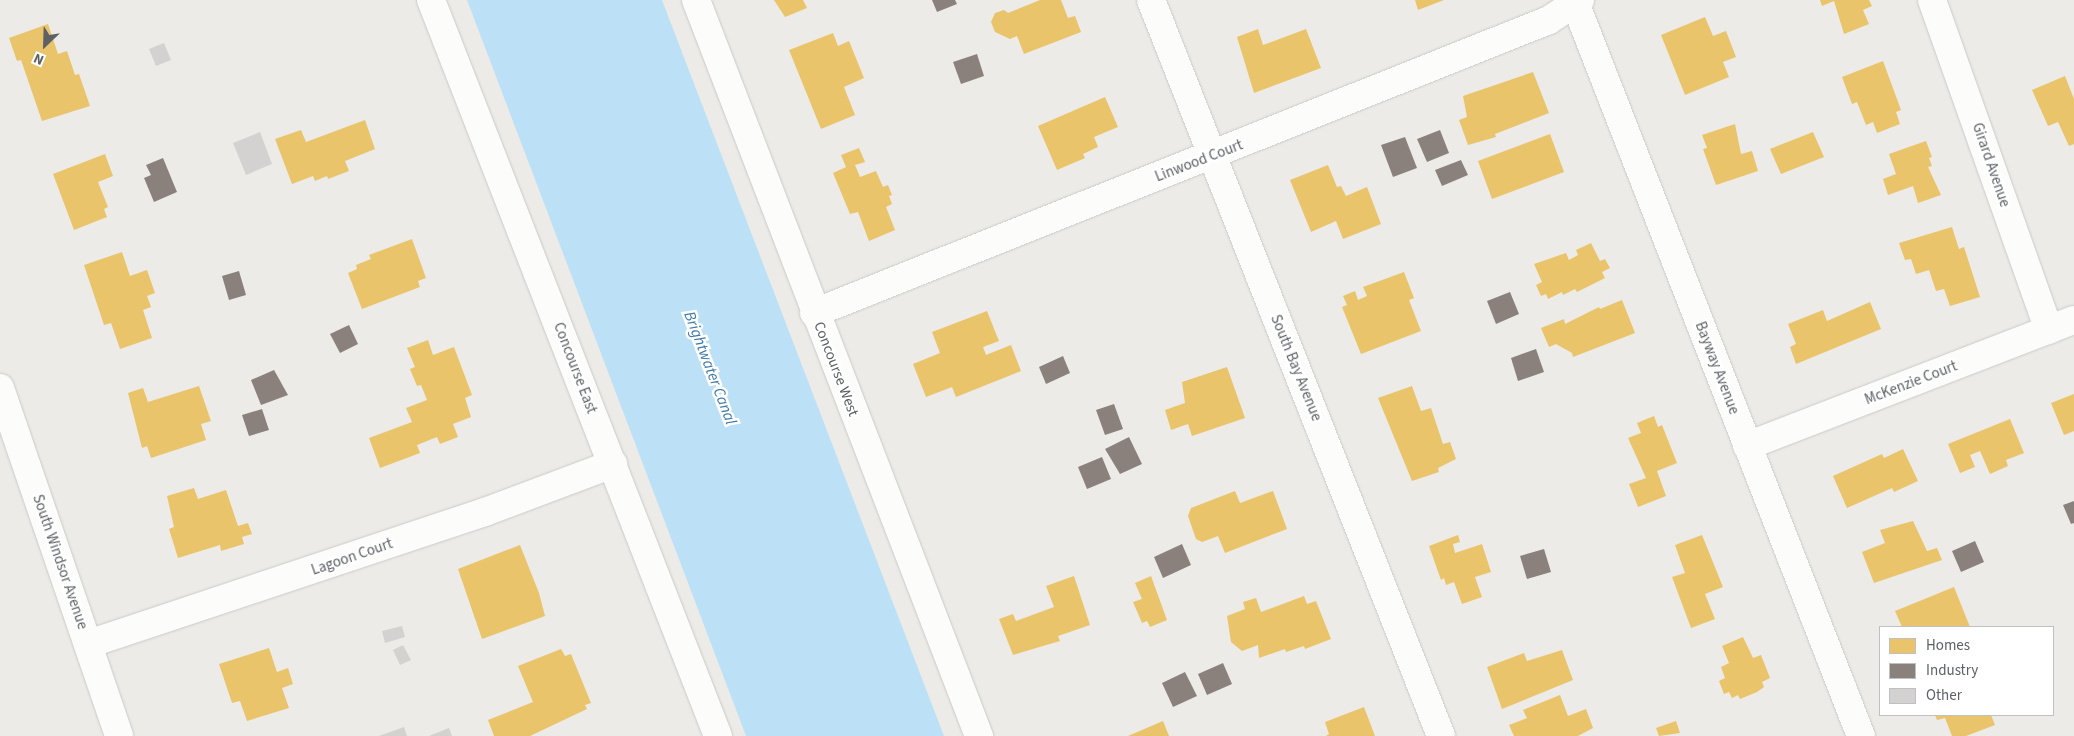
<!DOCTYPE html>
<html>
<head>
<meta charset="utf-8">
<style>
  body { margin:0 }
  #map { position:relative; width:2074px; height:736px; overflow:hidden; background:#edebe7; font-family:"Source Sans 3",sans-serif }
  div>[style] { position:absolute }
  .water>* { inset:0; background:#bce1f6 }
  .homes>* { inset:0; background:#e9c46a }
  .industry>* { inset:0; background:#8a817c }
  .building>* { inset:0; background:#d3d2d0 }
  .roads { filter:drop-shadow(0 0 1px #c9cac9) drop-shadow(0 0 1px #c9cac9) }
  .minor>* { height:28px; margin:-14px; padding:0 14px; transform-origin:14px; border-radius:14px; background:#fcfcfb }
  span { translate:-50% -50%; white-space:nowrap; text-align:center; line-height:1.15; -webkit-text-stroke:5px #fff; paint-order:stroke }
  .street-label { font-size:15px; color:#5d6165 }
  .water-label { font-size:16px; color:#4179a7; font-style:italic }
  .legend { position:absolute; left:1879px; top:626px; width:175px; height:90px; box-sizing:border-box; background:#fff; border:1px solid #bec0c1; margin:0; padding:6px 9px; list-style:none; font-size:15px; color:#5d6165 }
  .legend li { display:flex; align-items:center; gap:10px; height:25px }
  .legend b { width:25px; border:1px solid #bec0c1 }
  .north { position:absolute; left:20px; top:20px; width:50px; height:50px; -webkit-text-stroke:4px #fff; paint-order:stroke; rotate:204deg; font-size:14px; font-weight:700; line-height:20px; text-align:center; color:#5d6165 }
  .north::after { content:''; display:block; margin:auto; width:18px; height:22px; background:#5d6165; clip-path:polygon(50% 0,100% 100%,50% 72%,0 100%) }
</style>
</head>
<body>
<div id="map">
  <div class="water">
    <i style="clip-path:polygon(467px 0,662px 0,944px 736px,746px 736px)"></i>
  </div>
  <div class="homes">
    <i style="clip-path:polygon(774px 0,803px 0,807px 8px,785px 17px)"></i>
    <i style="clip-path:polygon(1040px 0,1061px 0,1068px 18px,1075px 16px,1081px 32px,1024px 54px,1017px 36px,1010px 39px,995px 32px,991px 22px,995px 13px,1004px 10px,1008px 13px)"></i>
    <i style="clip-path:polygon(1415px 0,1444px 0,1418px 10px)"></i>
    <i style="clip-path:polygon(1820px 0,1869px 0,1872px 6px,1863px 10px,1869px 24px,1844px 34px,1834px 1px,1822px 6px)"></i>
    <i style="clip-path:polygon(1705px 17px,1713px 36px,1726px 31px,1736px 57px,1723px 62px,1729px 77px,1685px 95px,1661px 35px)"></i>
    <i style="clip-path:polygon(48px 24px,58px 54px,67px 51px,75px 75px,79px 74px,90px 106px,42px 121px,21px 60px,17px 61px,9px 38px)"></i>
    <i style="clip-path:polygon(1258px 29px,1263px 45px,1306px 29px,1321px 68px,1254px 93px,1237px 37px)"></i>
    <i style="clip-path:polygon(833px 33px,838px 46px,849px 41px,864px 78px,844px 87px,855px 115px,821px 129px,789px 50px)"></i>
    <i style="clip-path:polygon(1883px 61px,1901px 110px,1896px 112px,1900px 124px,1877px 133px,1873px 122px,1866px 125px,1857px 102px,1852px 104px,1842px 77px)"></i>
    <i style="clip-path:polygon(1533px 72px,1549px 113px,1495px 134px,1496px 137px,1468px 145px,1459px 120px,1467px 117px,1463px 96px)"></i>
    <i style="clip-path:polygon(2065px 76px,2074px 99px,2074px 144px,2069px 146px,2058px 122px,2048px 126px,2032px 90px)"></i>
    <i style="clip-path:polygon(1105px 97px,1118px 127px,1094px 137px,1098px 147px,1083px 154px,1085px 158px,1057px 170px,1038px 126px)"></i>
    <i style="clip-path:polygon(365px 120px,375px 149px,345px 161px,349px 171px,328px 179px,327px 176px,315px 181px,313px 176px,292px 184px,275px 139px,301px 130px,306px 142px)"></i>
    <i style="clip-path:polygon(1735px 124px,1741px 154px,1752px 151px,1758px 171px,1716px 185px,1703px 149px,1707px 148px,1702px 135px)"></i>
    <i style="clip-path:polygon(1813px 132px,1824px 157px,1781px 174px,1770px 149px)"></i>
    <i style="clip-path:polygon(1550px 134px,1564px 172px,1492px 199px,1478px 161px)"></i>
    <i style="clip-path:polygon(1926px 141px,1932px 157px,1929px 158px,1932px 166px,1928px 167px,1941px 195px,1918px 203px,1913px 186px,1888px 195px,1883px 179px,1896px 174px,1889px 154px)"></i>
    <i style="clip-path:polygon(859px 148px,865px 162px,855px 165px,860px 177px,876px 171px,883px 187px,888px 185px,892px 195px,889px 196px,892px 204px,886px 207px,895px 230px,869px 241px,858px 212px,850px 214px,833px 173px,846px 167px,841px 155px)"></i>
    <i style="clip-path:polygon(105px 154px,113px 176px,98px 182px,108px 207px,104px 209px,107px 217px,74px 230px,53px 174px)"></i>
    <i style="clip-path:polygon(1328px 165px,1337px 187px,1341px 186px,1346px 196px,1367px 187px,1381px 224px,1343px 239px,1336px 221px,1311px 232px,1290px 180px)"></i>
    <i style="clip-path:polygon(1952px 227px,1959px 249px,1964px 247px,1980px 297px,1950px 306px,1944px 289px,1936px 291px,1929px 270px,1916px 274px,1911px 259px,1905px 260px,1899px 243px)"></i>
    <i style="clip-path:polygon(412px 239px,426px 278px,418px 281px,420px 287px,362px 309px,348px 273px,357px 269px,356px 265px,371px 259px,369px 255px)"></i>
    <i style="clip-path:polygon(1591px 243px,1600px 261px,1605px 259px,1610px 268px,1602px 272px,1605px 278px,1577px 292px,1575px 289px,1563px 295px,1562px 292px,1548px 299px,1546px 294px,1541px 296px,1536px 285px,1542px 282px,1534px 264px,1566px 253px,1569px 260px,1578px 255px,1576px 250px)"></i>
    <i style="clip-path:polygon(122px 252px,130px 276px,147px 270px,155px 293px,147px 296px,151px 307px,143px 310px,152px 338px,120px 349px,111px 323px,104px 325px,84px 265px)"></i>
    <i style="clip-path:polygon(1404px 272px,1414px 298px,1409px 300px,1421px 331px,1361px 354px,1342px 307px,1347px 305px,1343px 296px,1355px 291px,1358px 300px,1367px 296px,1363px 287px)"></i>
    <i style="clip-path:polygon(1622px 300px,1635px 333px,1573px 357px,1572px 353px,1556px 344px,1549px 347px,1541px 328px,1564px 319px,1565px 324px,1599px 307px,1600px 309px)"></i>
    <i style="clip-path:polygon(1870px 302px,1881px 329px,1796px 364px,1790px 347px,1796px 344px,1788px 324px,1823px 310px,1827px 321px)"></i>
    <i style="clip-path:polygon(987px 311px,999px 341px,983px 347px,986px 355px,1011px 345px,1021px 371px,956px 397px,952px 387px,926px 397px,913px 364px,940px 353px,932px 332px)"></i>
    <i style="clip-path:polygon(428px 340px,433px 355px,454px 347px,472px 395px,465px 398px,471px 417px,453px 424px,458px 437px,440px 444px,437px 437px,417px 445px,420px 453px,380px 468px,369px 438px,412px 422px,406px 408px,427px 400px,421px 385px,417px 386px,410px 369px,415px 367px,407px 348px)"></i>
    <i style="clip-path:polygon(1227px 367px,1245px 418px,1192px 436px,1188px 424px,1171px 430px,1165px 410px,1185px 403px,1182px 382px)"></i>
    <i style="clip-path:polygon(199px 386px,211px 421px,201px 424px,206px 440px,151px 458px,147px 446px,142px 448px,128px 393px,143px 388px,148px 402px)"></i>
    <i style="clip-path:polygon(1412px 386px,1421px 411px,1431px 408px,1443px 444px,1450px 442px,1456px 459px,1438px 468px,1439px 472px,1412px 481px,1378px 398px)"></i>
    <i style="clip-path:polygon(2074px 394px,2074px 431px,2064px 435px,2051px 403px)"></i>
    <i style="clip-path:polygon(1654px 416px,1658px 427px,1662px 425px,1677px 463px,1657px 471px,1666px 496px,1638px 507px,1629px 484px,1646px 478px,1628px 438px,1641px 433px,1637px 423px)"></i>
    <i style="clip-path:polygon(2010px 419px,2024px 453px,2006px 460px,2008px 466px,1990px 474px,1980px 451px,1970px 455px,1975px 467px,1960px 473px,1948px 444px)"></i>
    <i style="clip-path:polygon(1903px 449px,1918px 481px,1894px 492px,1892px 488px,1847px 508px,1833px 476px,1882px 454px,1884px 458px)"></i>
    <i style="clip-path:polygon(194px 488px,198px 499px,226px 490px,238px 526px,248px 523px,252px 534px,242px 537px,244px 544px,221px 551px,220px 545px,178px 558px,169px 529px,174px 527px,167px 496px)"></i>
    <i style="clip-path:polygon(1235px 491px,1240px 503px,1273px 491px,1287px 529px,1225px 553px,1218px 536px,1202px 542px,1196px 539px,1188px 516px,1191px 508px)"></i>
    <i style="clip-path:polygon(1913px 521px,1927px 551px,1937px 548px,1942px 560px,1874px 583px,1862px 552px,1885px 543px,1880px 530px)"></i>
    <i style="clip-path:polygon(1458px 535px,1460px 542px,1453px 544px,1455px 553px,1482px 544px,1491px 572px,1475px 577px,1482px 597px,1462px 604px,1454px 582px,1446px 585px,1444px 578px,1441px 580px,1429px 546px)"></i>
    <i style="clip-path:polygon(1702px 535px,1723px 587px,1705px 594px,1715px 619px,1691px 628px,1672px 577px,1685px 573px,1675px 545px)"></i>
    <i style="clip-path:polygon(520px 545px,539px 593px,545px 616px,482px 639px,458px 569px)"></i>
    <i style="clip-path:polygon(1074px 576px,1090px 625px,1058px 636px,1060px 641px,1013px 655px,999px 619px,1013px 614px,1016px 621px,1054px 607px,1046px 586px)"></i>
    <i style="clip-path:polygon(1151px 576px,1167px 620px,1150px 627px,1147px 621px,1142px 623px,1133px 602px,1142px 599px,1135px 583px)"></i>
    <i style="clip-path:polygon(1954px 587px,1970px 627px,1902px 627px,1895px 611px)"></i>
    <i style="clip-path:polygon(1304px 596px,1307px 604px,1316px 601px,1331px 639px,1305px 649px,1304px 646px,1286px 652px,1285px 649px,1259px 658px,1258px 645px,1242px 651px,1231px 642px,1227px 616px,1245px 609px,1243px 602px,1256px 598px,1261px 612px)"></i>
    <i style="clip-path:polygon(1743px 637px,1753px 658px,1761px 655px,1770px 678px,1762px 682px,1764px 687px,1757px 692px,1740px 699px,1738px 695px,1732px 698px,1729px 692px,1724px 694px,1719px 681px,1725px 678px,1721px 667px,1729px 663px,1722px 646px)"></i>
    <i style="clip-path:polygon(269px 648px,277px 672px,288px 668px,293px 684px,282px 688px,289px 708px,247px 721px,240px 701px,232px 703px,219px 664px)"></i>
    <i style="clip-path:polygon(561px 649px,565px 656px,571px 654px,591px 703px,585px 705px,587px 709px,530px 736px,494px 736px,488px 720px,533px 702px,518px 666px)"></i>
    <i style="clip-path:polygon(1562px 650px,1573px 680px,1502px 709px,1487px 667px,1524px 653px,1527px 661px)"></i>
    <i style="clip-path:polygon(1560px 695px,1568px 716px,1586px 709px,1593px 728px,1578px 736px,1514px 736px,1509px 725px,1527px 718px,1523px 710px)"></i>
    <i style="clip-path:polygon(1364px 707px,1375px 736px,1326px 736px,1329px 734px,1325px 722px)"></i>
    <i style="clip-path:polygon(1935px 715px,1991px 715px,1995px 725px,1966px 736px,1952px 736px,1945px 718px,1937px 720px)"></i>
    <i style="clip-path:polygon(1163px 721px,1169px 736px,1128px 736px)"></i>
    <i style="clip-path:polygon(1676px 721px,1680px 733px,1659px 736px,1656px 728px)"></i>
  </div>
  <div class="industry">
    <i style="clip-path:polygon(932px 0,955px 0,957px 4px,937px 12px)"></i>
    <i style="clip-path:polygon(977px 54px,984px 76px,961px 84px,953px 62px)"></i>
    <i style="clip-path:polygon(1440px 130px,1449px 153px,1427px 162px,1417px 139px)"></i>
    <i style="clip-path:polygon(1405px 137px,1417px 168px,1393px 177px,1381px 145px)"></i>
    <i style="clip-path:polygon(163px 158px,177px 192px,154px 202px,144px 178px,151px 175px,146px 165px)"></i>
    <i style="clip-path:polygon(1461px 160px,1468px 175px,1442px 186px,1435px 170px)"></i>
    <i style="clip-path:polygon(239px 271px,246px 295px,229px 300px,222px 276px)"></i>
    <i style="clip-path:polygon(1510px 292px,1519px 314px,1496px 324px,1487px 301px)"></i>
    <i style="clip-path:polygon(349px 325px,358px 344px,340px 353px,330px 334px)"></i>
    <i style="clip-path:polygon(1536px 349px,1544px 372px,1518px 381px,1511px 358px)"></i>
    <i style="clip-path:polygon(1063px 356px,1070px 373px,1046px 384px,1039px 367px)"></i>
    <i style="clip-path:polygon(274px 370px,288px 395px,261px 405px,251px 380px)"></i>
    <i style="clip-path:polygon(1114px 404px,1123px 429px,1105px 435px,1096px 410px)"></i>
    <i style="clip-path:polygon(262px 409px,269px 430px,249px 436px,242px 415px)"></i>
    <i style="clip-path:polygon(1129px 437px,1142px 464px,1120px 474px,1105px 449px)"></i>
    <i style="clip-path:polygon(1102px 457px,1111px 479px,1087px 489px,1078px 467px)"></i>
    <i style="clip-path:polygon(2074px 501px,2074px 523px,2071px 524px,2063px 505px)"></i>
    <i style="clip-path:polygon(1975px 541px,1984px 562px,1961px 572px,1952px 551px)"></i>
    <i style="clip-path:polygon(1182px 544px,1191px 565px,1163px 578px,1154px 557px)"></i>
    <i style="clip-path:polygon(1544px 549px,1551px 572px,1527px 579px,1520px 556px)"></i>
    <i style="clip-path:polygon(1223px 663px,1232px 684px,1207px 695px,1198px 674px)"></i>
    <i style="clip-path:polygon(1185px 672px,1197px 696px,1173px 707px,1162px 683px)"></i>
  </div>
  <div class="building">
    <i style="clip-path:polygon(164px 43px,171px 60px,156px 66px,149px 49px)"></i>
    <i style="clip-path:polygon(260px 132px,272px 164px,246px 175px,233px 143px)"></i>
    <i style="clip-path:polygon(402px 626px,405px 637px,385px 643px,382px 631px)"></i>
    <i style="clip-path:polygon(403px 645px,411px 660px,400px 665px,393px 650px)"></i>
    <i style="clip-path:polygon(404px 727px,407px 736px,379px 736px)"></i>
    <i style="clip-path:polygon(449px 728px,452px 736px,429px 736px)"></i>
  </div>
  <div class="roads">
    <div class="minor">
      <i style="left:431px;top:0;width:790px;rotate:68.7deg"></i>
      <i style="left:696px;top:0;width:789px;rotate:68.97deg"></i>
      <i style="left:1151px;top:0;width:791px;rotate:68.49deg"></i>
      <i style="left:1574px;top:0;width:790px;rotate:68.7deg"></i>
      <i style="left:1932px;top:0;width:350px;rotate:70.5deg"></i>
      <i style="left:814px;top:313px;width:791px;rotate:-21.73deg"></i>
      <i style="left:1549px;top:20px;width:37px;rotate:-33deg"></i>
      <i style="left:0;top:388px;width:368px;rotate:71.1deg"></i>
      <i style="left:1747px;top:446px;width:350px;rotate:-21.1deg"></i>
      <i style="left:88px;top:644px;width:418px;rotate:-18.4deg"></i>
      <i style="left:485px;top:512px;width:137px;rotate:-20.6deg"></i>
    </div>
  </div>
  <div class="street-label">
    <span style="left:1199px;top:161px;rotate:-21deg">Linwood Court</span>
    <span style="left:1991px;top:165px;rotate:71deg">Girard Avenue</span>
    <span style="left:575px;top:368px;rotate:69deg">Concourse East</span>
    <span style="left:1296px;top:368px;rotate:68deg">South Bay Avenue</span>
    <span style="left:1717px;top:368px;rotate:69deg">Bayway Avenue</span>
    <span style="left:836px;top:369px;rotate:69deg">Concourse West</span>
    <span style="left:1911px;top:383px;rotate:-21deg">McKenzie Court</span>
    <span style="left:352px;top:557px;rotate:-19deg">Lagoon Court</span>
    <span style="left:60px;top:562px;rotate:71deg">South Windsor Avenue</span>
  </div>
  <div class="water-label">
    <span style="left:710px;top:368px;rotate:69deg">Brightwater Canal</span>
  </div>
  <ul class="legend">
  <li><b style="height:14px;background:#e9c46a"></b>Homes</li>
  <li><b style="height:14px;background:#8a817c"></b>Industry</li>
  <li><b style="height:14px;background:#d3d2d0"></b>Other</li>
  </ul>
  <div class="north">N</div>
</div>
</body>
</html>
